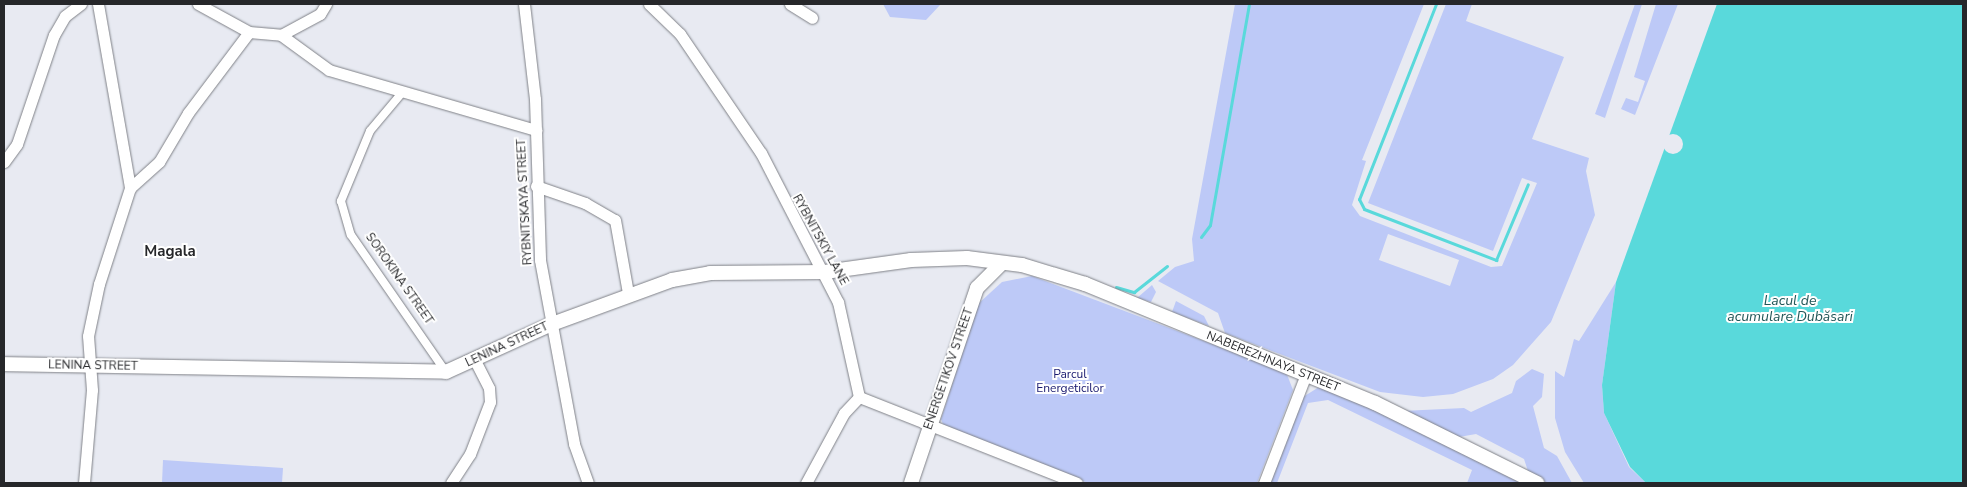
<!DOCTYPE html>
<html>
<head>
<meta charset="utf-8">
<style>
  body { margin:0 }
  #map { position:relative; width:1967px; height:487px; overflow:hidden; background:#e8eaf2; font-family:"Nunito Sans",sans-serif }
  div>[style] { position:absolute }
  .green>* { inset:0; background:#bdc9f7 }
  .water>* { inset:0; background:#59d9db }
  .pier>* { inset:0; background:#e8eaf2 }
  .round { border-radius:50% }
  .stream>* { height:3px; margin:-1.5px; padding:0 1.5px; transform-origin:1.5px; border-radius:1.5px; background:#59d9db }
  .roads { filter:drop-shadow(0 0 1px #7f8187) drop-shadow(0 0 1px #7f8187) }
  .pedestrian>* { height:8px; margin:-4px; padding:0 4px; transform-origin:4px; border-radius:4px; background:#fff }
  .minor>* { height:11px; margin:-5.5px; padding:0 5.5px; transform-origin:5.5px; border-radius:5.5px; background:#fff }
  .tertiary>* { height:14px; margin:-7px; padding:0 7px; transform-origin:7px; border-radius:7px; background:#fff }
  span { translate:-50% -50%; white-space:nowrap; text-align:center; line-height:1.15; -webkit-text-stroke:4px #fff; paint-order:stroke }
  .street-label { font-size:12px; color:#26272a }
  .park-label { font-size:12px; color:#19196f }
  .water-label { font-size:14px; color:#225859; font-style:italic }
  .quarter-label { font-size:15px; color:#26272a; font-weight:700 }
  .frame { position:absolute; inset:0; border:5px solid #26272a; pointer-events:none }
</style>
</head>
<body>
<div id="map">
  <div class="green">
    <i style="clip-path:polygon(883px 4px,941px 4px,926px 20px,890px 17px)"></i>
    <i style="clip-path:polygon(evenodd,1235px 4px,1424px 4px,1362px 160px,1366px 161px,1352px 205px,1360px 216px,1491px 267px,1502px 266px,1537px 183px,1522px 178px,1493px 251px,1368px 203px,1446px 4px,1472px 4px,1466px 21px,1564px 57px,1532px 139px,1589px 158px,1586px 171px,1595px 215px,1551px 322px,1513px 365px,1493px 379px,1453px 394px,1423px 397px,1380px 392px,1225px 333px,1218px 313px,1158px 281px,1175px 267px,1194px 261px,1192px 239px,1235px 4px,1388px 234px,1459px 260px,1450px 286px,1379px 260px,1388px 234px)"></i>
    <i style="clip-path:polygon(1635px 4px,1642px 4px,1605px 118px,1595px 114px)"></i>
    <i style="clip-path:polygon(1656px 4px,1678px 4px,1635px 115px,1621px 109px,1626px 98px,1638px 102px,1645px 81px,1634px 77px)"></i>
    <i style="clip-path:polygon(1032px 276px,1286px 372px,1293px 390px,1257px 483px,1088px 483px,944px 427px,941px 419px,978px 304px,1002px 282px)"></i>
    <i style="clip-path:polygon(1616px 282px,1602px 385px,1604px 413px,1629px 467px,1646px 483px,1584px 483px,1565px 452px,1555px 418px,1555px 371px,1564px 377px,1574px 339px,1579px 341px)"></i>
    <i style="clip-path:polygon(1152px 285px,1156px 292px,1151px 302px,1137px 298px)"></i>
    <i style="clip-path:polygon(1176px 301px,1204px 316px,1209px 326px,1172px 312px)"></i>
    <i style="clip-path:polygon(1532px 369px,1544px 374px,1542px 397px,1533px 406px,1544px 448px,1557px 456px,1572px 483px,1547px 483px,1528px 471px,1524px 459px,1476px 434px,1459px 437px,1402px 411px,1464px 408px,1471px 412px,1512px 393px,1516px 381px)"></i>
    <i style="clip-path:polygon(1319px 387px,1327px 388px,1528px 483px,1467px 483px,1472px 470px,1328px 400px,1308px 403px,1277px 483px,1270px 483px,1303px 397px)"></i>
    <i style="clip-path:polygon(163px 460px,283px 468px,282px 483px,162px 483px)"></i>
  </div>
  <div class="water">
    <i style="clip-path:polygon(1717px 4px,1963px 4px,1963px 483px,1646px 483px,1630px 467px,1604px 413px,1602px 385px,1616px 282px)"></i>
  </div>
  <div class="pier">
    <i class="round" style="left:1663px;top:134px;width:20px;height:20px"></i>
  </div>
  <div class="stream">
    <i style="left:1436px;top:4px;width:210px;rotate:111.5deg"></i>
    <i style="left:1359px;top:199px;width:11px;rotate:63deg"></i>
    <i style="left:1364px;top:209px;width:142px;rotate:21.1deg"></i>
    <i style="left:1496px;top:260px;width:82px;rotate:-67.2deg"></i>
    <i style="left:1201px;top:237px;width:15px;rotate:-53deg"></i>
    <i style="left:1210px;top:225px;width:224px;rotate:-80deg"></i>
    <i style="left:1116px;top:287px;width:19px;rotate:16deg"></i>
    <i style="left:1134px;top:292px;width:42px;rotate:-38.2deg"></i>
  </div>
  <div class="roads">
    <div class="pedestrian">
      <i style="left:401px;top:94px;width:48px;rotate:130deg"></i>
      <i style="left:370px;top:131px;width:76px;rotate:112.5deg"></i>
      <i style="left:341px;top:201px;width:35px;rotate:74deg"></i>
      <i style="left:351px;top:235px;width:167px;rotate:55.3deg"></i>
    </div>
    <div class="minor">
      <i style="left:98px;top:4px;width:187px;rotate:80.1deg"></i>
      <i style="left:198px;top:4px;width:58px;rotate:28.8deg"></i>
      <i style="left:249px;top:32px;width:32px;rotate:5deg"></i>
      <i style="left:281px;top:35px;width:59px;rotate:36.1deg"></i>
      <i style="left:329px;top:70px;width:216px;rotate:16.2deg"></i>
      <i style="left:524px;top:4px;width:96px;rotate:83.4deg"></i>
      <i style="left:535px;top:99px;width:161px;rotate:88.2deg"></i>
      <i style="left:540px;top:260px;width:187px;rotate:79.5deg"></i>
      <i style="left:574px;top:444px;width:41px;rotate:70.3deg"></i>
      <i style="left:649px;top:4px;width:43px;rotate:44.1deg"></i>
      <i style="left:680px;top:34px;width:144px;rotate:55.8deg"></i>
      <i style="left:761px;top:153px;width:168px;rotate:62.7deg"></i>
      <i style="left:838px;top:302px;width:97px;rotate:77.5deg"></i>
      <i style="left:859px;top:397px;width:22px;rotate:133deg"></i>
      <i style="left:844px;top:413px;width:80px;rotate:118.5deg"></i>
      <i style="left:790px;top:4px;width:26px;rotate:32deg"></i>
      <i style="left:281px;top:35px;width:44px;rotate:-28.3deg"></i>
      <i style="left:320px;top:14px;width:12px;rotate:-59deg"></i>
      <i style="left:4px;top:162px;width:22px;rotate:-54deg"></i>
      <i style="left:17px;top:144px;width:115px;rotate:-71.3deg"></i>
      <i style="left:54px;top:35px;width:22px;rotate:-60deg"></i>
      <i style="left:65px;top:16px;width:20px;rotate:-37deg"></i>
      <i style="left:536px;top:186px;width:52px;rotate:19.1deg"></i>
      <i style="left:585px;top:203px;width:34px;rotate:30deg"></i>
      <i style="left:615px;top:220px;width:74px;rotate:79.9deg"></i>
      <i style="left:859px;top:397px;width:234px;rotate:21.5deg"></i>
      <i style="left:84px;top:483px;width:93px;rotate:-85.1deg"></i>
      <i style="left:92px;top:390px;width:54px;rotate:-94.2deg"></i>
      <i style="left:88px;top:336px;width:53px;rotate:-78.1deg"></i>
      <i style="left:99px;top:284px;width:101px;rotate:-72.1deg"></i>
      <i style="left:130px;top:188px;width:39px;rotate:-42deg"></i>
      <i style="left:159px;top:162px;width:57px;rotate:-59.4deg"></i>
      <i style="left:188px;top:113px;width:101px;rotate:-53deg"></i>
      <i style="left:451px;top:483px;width:35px;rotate:-57deg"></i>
      <i style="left:470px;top:454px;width:56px;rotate:-69deg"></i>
      <i style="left:490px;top:402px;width:14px;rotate:-94deg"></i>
      <i style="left:489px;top:388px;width:30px;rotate:-117deg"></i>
      <i style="left:1264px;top:483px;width:117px;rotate:-68.9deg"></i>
    </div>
    <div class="tertiary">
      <i style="left:4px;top:364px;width:442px;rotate:1deg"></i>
      <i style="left:446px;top:372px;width:116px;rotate:-24.4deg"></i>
      <i style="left:552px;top:324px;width:128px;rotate:-20.1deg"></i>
      <i style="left:672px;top:280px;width:39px;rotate:-10deg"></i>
      <i style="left:710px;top:273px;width:115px;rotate:-0.5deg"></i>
      <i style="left:825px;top:272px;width:87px;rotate:-7.9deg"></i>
      <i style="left:911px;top:260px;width:56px;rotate:-2deg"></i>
      <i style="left:967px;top:258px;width:55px;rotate:7.3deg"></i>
      <i style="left:1022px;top:265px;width:66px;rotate:16.8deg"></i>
      <i style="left:1085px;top:284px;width:313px;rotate:22.3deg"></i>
      <i style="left:1375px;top:403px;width:181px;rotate:26.3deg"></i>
      <i style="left:911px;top:483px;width:206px;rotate:-71.3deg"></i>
      <i style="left:977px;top:288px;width:35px;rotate:-45deg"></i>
    </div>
  </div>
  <div class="street-label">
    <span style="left:525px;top:202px;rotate:-93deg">RYBNITSKAYA STREET</span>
    <span style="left:820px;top:240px;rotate:61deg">RYBNITSKIY LANE</span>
    <span style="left:399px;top:279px;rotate:55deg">SOROKINA STREET</span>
    <span style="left:507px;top:345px;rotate:-25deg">LENINA STREET</span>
    <span style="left:1273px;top:362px;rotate:22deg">NABEREZHNAYA STREET</span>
    <span style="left:93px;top:366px;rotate:1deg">LENINA STREET</span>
    <span style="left:949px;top:369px;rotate:-71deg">ENERGETIKOV STREET</span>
  </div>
  <div class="park-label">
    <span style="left:1070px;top:382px">Parcul<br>Energeticilor</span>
  </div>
  <div class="water-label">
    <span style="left:1790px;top:309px">Lacul de<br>acumulare Dubăsari</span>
  </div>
  <div class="quarter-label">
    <span style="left:170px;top:252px">Magala</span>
  </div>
  <div class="frame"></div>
</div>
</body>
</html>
